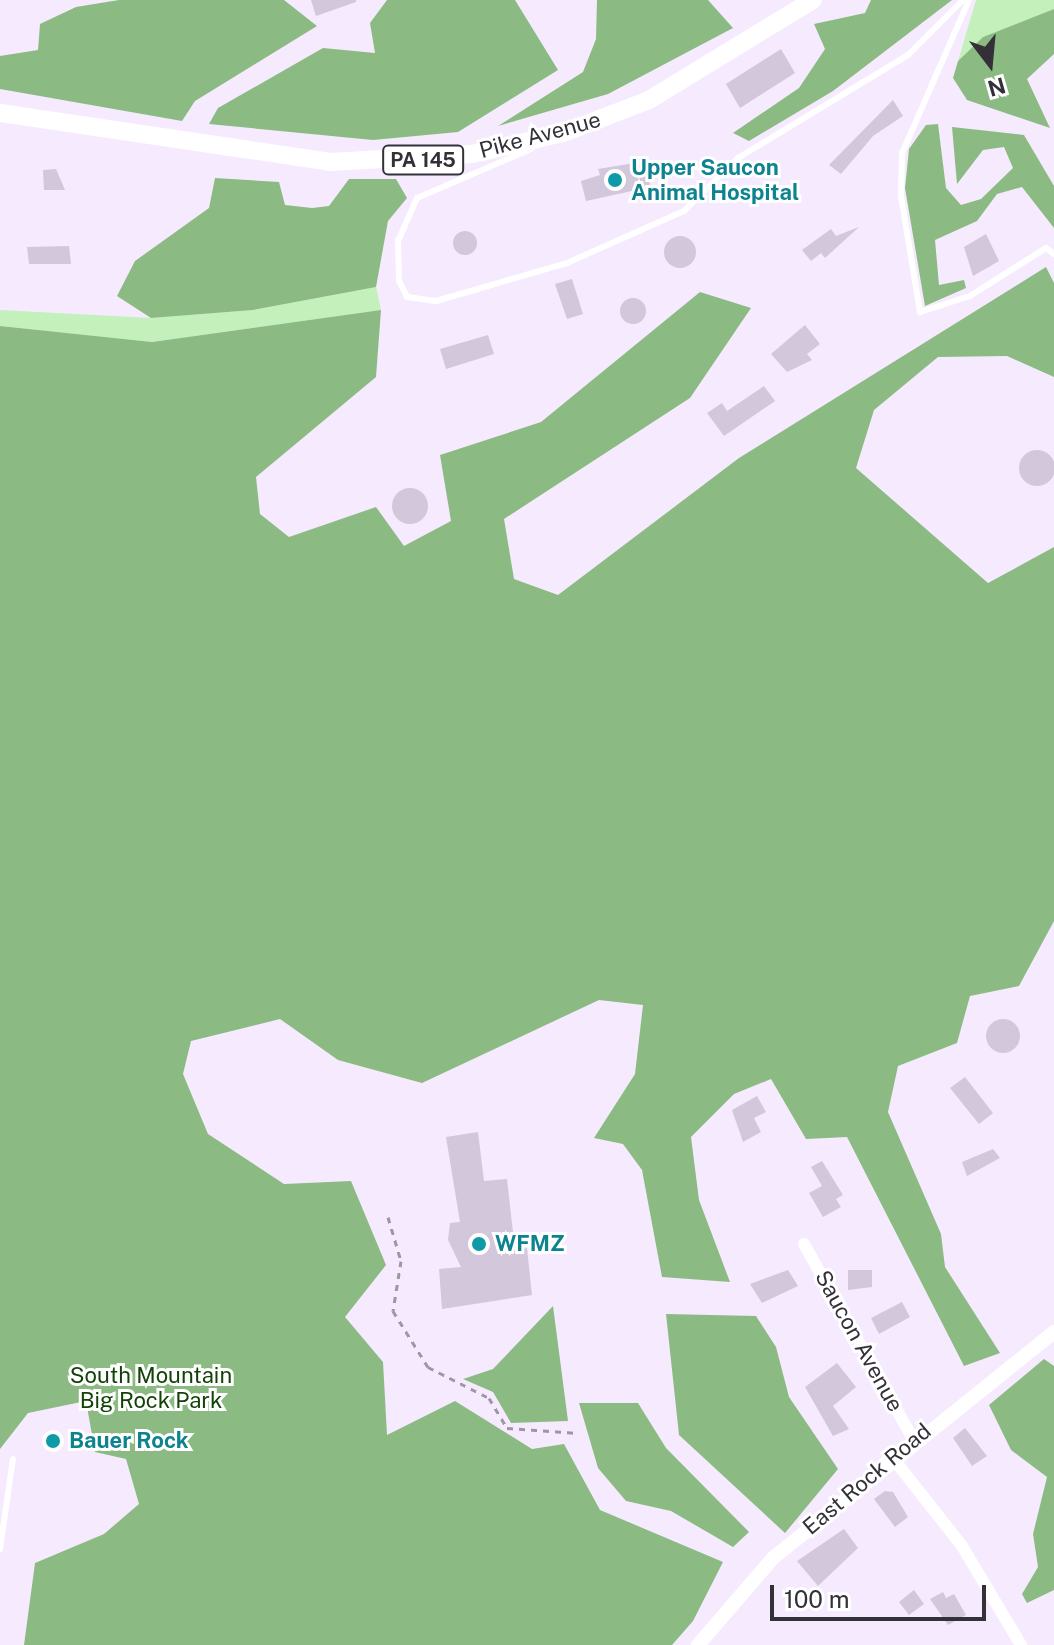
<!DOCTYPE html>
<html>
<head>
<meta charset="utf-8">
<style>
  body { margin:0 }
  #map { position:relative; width:1054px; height:1645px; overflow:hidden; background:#f6eafe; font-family:"Public Sans",sans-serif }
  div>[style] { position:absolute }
  .green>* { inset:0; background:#c4f0bc }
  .forest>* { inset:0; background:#8bbb82 }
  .building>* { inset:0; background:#d3c7db }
  .round { border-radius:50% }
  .path>* { height:3px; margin-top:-1.5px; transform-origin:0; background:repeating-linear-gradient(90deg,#9e96a5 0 6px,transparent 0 12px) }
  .service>* { height:6px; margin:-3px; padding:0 3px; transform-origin:3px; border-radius:3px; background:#fff }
  .minor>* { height:12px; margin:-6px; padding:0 6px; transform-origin:6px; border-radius:6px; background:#fff }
  .tertiary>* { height:14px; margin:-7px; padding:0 7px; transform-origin:7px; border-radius:7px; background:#fff }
  .primary>* { height:18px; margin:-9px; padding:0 9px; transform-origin:9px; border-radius:9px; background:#fff }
  .dots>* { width:22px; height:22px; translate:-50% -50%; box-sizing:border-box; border:4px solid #fff; border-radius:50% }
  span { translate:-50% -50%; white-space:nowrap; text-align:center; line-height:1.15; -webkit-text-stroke:6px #fff; paint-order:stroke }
  .shield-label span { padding:2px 6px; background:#fff; border:2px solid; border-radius:6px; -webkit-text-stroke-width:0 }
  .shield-label { font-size:20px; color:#343038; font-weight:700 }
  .street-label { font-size:22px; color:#343038 }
  .culture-label { font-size:22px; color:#0d838f; font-weight:700 }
  .left { translate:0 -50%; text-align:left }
  .park-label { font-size:22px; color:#124207 }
  .north { position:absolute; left:950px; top:24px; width:80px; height:80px; -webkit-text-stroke:6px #fff; paint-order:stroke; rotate:164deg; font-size:22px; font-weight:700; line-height:32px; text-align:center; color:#343038 }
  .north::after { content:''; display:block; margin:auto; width:28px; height:36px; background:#343038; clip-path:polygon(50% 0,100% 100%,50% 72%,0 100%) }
  .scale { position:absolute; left:770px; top:1585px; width:216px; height:36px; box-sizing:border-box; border:4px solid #343038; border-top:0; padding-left:10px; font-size:24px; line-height:28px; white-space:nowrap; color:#343038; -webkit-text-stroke:6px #fff; paint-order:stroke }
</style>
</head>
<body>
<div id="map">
  <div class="green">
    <i style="clip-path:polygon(976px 0,1054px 0,1054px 9px,983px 37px,958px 61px)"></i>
    <i style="clip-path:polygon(376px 287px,381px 310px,152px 342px,0 326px,0 310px,151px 318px,253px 310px)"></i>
  </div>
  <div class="forest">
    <i style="clip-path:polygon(119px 0,284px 0,317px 26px,195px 101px,182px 121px,0 89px,0 56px,38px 50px,40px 24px,76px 7px)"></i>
    <i style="clip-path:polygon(387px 0,515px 0,558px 70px,458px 132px,373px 140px,209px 124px,218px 108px,323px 48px,375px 53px,370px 23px)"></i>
    <i style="clip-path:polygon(597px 0,708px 0,733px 28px,608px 94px,498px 126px,583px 72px,596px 39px)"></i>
    <i style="clip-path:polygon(871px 0,952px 0,833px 91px,749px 141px,733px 133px,799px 88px,825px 49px,814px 24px,865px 13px)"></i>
    <i style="clip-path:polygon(1054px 9px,1054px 54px,1027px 79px,1050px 128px,967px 100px,953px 78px,958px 61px,983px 37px)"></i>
    <i style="clip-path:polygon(938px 124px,946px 188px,961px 205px,981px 199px,1013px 168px,1004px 147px,983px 150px,957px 184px,952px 127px,1024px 135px,1054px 186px,1054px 228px,1022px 187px,997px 194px,977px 221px,935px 240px,939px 285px,964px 280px,966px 288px,925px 306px,905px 188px,909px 149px,926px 125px)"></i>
    <i style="clip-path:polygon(215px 178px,279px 182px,285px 205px,312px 208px,329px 206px,349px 179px,396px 179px,407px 198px,388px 221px,376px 287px,253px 310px,151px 318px,117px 296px,135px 261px,209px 208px)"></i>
    <i style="clip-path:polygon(1046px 267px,1054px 283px,1054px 377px,1007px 356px,938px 357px,874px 410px,856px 468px,988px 583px,1054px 547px,1054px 921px,1019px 986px,970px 996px,957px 1043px,898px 1066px,888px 1112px,941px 1234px,945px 1267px,1000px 1353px,964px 1366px,847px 1137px,806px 1139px,771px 1079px,734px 1094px,691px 1137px,699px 1200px,730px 1282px,662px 1277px,642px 1170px,623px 1144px,594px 1138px,635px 1074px,643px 1005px,599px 1000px,422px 1083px,338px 1060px,280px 1019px,191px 1041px,183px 1074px,208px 1134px,284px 1184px,351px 1181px,386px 1265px,345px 1317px,383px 1362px,387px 1435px,455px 1401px,532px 1449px,564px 1444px,600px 1510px,723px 1562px,693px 1621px,672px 1645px,24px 1645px,35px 1563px,104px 1534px,139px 1504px,126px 1459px,95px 1452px,86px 1401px,28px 1413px,0 1449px,0 326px,152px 342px,381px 310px,376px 377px,256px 477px,260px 514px,289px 537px,376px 507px,404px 546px,451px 521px,440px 455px,541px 422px,700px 292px,751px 308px,690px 398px,504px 519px,514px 579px,558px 595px,739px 458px)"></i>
    <i style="clip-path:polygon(553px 1306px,568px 1421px,511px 1423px,493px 1392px,463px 1379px,493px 1369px)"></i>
    <i style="clip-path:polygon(666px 1314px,756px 1316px,776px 1347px,789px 1397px,838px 1469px,785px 1533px,679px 1435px)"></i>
    <i style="clip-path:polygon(1044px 1359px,1054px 1366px,1054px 1590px,1027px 1603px,1022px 1594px,1038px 1567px,1033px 1534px,1047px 1477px,1011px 1450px,989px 1405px)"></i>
    <i style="clip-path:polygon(579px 1403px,638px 1403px,666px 1448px,749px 1532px,733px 1547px,671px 1511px,626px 1501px,598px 1468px)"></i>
  </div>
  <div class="building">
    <i style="clip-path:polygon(311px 0,356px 0,356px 2px,316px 16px)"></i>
    <i style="clip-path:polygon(781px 49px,795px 73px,740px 108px,726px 84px)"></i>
    <i style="clip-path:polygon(893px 100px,903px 116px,873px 136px,841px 174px,829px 165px)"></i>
    <i style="clip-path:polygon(647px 161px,650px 187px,586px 201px,581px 181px,600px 175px,598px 169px)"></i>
    <i style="clip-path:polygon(56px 169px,65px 190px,44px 190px,43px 170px)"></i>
    <i style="clip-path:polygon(859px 227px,825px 258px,821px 253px,811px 261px,802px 250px,831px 229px,836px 236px)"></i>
    <i class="round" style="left:453px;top:231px;width:24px;height:24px"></i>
    <i style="clip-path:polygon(986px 234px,999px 261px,973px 276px,964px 247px)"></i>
    <i class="round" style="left:664px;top:236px;width:32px;height:32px"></i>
    <i style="clip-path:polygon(69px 246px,71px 264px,29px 264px,27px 247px)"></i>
    <i style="clip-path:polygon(572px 279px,583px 314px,567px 319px,555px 284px)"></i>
    <i class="round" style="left:620px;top:298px;width:26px;height:26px"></i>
    <i style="clip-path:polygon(805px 325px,820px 344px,807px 354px,812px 360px,787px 372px,771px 354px)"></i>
    <i style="clip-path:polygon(488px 335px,494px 354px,446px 369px,440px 349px)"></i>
    <i style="clip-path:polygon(764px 386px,775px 401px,724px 436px,707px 413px,722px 403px,727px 411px)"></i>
    <i class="round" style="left:1019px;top:450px;width:36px;height:36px"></i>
    <i class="round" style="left:392px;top:488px;width:36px;height:36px"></i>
    <i class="round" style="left:986px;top:1019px;width:34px;height:34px"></i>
    <i style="clip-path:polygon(965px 1077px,993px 1113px,979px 1124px,950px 1088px)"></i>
    <i style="clip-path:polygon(757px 1096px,766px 1112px,754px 1118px,761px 1132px,743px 1142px,732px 1110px)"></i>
    <i style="clip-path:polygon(478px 1132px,484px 1181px,507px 1179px,515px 1250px,527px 1248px,532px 1295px,442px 1309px,439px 1269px,461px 1267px,448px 1240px,450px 1223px,460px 1222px,446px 1137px)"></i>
    <i style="clip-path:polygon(993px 1149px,1000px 1158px,967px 1176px,962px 1162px)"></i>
    <i style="clip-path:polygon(822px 1161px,843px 1195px,836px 1199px,841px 1207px,823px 1217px,809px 1193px,822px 1186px,811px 1167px)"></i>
    <i style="clip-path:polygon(788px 1270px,798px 1286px,762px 1303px,750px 1284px)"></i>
    <i style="clip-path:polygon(848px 1270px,872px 1270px,872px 1287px,848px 1290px)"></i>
    <i style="clip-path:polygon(902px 1302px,910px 1317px,879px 1334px,871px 1318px)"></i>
    <i style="clip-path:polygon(837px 1363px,856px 1387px,833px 1406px,849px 1429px,833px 1436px,805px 1387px)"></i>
    <i style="clip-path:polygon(965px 1428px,987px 1456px,972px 1466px,953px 1438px)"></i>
    <i style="clip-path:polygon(885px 1491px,893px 1492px,908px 1517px,895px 1527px,874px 1499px)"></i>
    <i style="clip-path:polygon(844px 1529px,858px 1548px,818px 1586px,797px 1561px)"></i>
    <i style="clip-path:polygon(914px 1590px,924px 1604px,909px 1615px,899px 1602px)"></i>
    <i style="clip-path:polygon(943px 1592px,946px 1598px,954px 1594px,966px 1615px,948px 1625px,930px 1599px)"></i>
  </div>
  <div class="path">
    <i style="left:388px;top:1217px;width:46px;rotate:73.5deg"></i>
    <i style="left:401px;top:1261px;width:51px;rotate:99.1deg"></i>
    <i style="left:393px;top:1311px;width:66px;rotate:58deg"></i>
    <i style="left:428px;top:1367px;width:68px;rotate:26.9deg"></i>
    <i style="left:489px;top:1398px;width:35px;rotate:59deg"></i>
    <i style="left:507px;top:1428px;width:71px;rotate:4deg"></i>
  </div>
  <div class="service">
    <i style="left:969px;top:0;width:167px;rotate:113.6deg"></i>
    <i style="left:902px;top:153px;width:43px;rotate:91.3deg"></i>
    <i style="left:901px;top:196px;width:118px;rotate:80.7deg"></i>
    <i style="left:920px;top:312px;width:52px;rotate:-17.7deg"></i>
    <i style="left:970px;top:296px;width:90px;rotate:-32.3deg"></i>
    <i style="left:1046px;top:248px;width:10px;rotate:37deg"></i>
    <i style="left:531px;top:149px;width:124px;rotate:156.7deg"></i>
    <i style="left:417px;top:198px;width:47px;rotate:113.8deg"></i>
    <i style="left:398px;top:241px;width:40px;rotate:88.6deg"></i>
    <i style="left:399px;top:281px;width:18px;rotate:63deg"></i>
    <i style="left:407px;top:297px;width:29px;rotate:8deg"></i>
    <i style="left:436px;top:301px;width:136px;rotate:-16.2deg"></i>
    <i style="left:567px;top:263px;width:128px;rotate:-24deg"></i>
    <i style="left:684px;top:211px;width:76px;rotate:-44.5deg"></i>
    <i style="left:738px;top:158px;width:199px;rotate:-31.2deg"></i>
    <i style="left:908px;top:55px;width:78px;rotate:-45deg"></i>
    <i style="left:0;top:1549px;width:91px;rotate:-81.8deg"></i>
  </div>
  <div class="minor">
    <i style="left:804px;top:1244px;width:223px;rotate:60.8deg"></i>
    <i style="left:892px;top:1457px;width:113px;rotate:51.8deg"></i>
    <i style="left:962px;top:1546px;width:115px;rotate:59.2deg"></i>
  </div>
  <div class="tertiary">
    <i style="left:698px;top:1645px;width:115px;rotate:-49.2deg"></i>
    <i style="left:773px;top:1558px;width:361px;rotate:-38.8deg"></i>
  </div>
  <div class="primary">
    <i style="left:0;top:113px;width:334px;rotate:8.4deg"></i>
    <i style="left:330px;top:162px;width:142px;rotate:-3.2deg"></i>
    <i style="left:472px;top:154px;width:93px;rotate:-13deg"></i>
    <i style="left:563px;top:133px;width:92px;rotate:-21deg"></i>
    <i style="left:649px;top:100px;width:192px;rotate:-31.4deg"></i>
  </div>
  <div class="dots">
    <i style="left:615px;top:180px;background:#0f9aa8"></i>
    <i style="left:479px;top:1244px;background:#0f9aa8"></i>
    <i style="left:53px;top:1441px;background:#0f9aa8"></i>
  </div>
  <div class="shield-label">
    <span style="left:423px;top:160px">PA 145</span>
  </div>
  <div class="street-label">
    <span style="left:540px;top:135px;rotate:-15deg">Pike Avenue</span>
    <span style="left:859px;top:1341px;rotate:61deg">Saucon Avenue</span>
    <span style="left:867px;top:1479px;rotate:-40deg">East Rock Road</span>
  </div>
  <div class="culture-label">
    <span class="left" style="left:631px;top:180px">Upper Saucon<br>Animal Hospital</span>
    <span class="left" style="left:495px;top:1244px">WFMZ</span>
    <span class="left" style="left:69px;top:1441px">Bauer Rock</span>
  </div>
  <div class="park-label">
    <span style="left:151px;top:1388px">South Mountain<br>Big Rock Park</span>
  </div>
  <div class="north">N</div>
  <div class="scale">100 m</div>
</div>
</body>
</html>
